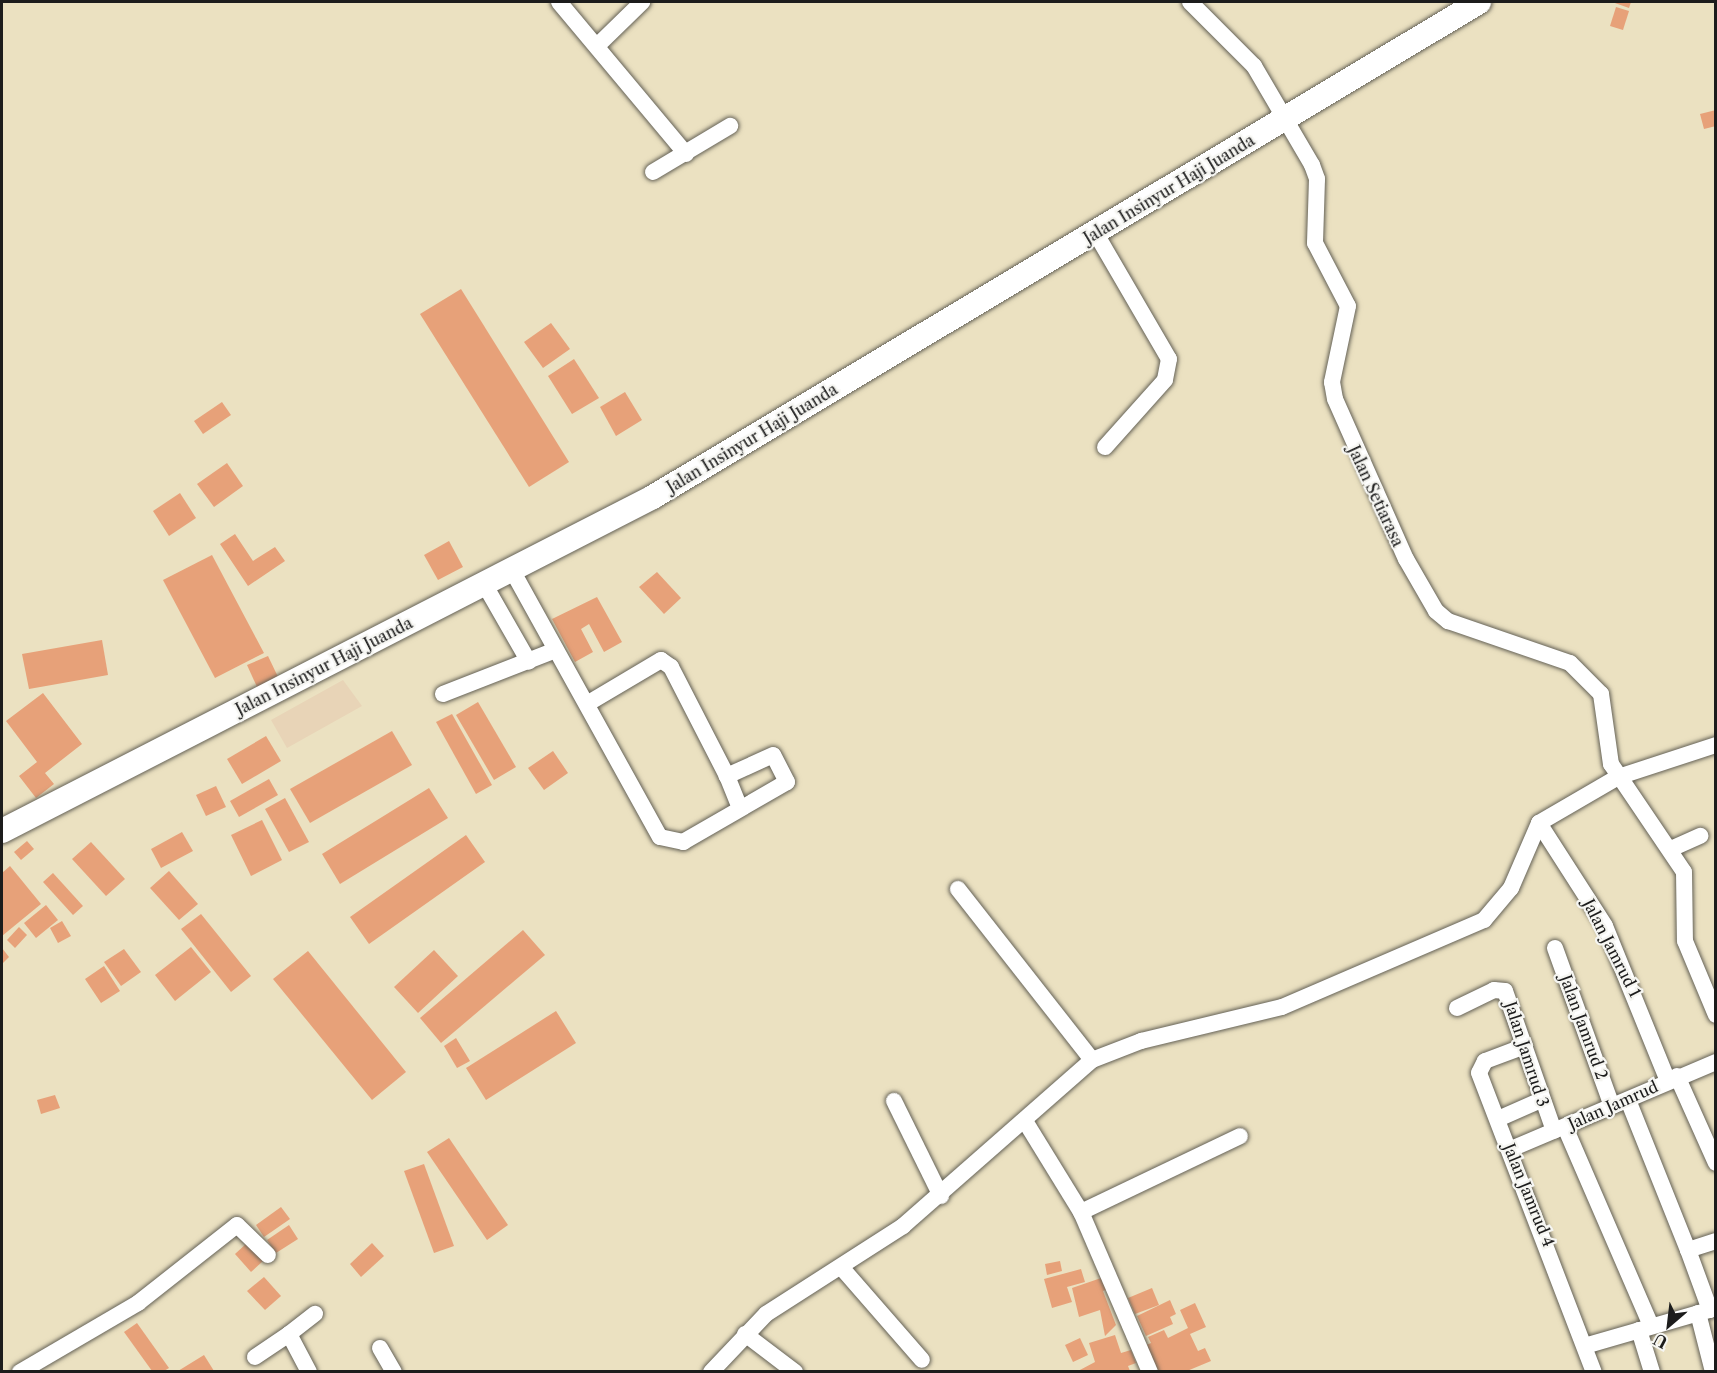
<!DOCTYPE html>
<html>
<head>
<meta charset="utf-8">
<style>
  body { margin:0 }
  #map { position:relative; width:1717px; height:1373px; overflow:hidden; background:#ebe1c1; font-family:"Libre Caslon Text",serif }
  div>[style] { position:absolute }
  .built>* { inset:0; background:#e8d4b7 }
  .building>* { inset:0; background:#e7a179 }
  .roads { filter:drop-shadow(0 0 2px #646156) drop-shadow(0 0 2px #646156) }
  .street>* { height:16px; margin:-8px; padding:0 8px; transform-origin:8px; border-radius:8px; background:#fff }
  .secondary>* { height:24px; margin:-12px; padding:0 12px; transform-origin:12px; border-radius:12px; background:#fff }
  span { translate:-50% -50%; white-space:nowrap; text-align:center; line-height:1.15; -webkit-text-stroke:4.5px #f6f6f2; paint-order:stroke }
  .street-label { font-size:16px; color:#1c1c1c }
  .frame { position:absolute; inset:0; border:3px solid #1c1c1c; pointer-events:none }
  .north { position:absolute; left:1639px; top:1295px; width:60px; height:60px; -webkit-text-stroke:4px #f6f6f2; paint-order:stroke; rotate:208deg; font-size:16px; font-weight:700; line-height:24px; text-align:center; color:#1c1c1c }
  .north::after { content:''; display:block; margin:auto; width:21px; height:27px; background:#1c1c1c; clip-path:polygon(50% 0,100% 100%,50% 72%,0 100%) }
</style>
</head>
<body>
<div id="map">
  <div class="built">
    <i style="clip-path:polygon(343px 680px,362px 706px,287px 748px,271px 720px)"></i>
  </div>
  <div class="building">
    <i style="clip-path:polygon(1612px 2px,1631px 2px,1629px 8px)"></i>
    <i style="clip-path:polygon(1616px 7px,1629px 11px,1623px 30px,1610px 26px)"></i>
    <i style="clip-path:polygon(1716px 110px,1716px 126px,1704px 129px,1700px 114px)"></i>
    <i style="clip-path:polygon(461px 289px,569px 462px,529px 487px,420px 314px)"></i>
    <i style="clip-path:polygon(551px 323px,570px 349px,543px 368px,524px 342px)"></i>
    <i style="clip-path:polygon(574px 359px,599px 398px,572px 414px,548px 376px)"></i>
    <i style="clip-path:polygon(625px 392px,642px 420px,616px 436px,600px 407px)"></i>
    <i style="clip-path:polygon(222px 402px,231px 415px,203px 434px,194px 421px)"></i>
    <i style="clip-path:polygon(227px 463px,243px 486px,214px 507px,197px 484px)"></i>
    <i style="clip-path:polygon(180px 493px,196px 518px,169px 536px,153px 511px)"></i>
    <i style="clip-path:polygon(235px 534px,253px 561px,275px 547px,285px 561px,248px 586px,220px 544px)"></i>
    <i style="clip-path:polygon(449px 541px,463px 567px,438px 580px,424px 555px)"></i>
    <i style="clip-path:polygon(212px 555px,264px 653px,215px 678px,163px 580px)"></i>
    <i style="clip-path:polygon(657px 572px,681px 598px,664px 614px,639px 587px)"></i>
    <i style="clip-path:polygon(597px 597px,622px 642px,604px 652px,589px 624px,581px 629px,593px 652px,575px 662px,552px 619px)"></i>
    <i style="clip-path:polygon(102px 640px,108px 675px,29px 689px,22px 654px)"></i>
    <i style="clip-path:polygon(268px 656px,279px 679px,258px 689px,247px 665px)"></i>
    <i style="clip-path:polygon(43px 693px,82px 744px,45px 773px,54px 784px,36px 798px,19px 776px,37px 762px,6px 721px)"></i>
    <i style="clip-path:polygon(478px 702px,516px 767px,494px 780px,456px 715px)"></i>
    <i style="clip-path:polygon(452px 714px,492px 785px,476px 794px,436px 722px)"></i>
    <i style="clip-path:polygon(392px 731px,412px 765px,310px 823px,290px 789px)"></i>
    <i style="clip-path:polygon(266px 736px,281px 761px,242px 784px,227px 759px)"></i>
    <i style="clip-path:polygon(553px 751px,568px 773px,544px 790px,528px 768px)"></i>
    <i style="clip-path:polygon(269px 779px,278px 795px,239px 817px,230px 801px)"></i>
    <i style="clip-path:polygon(216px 786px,226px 807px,206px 816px,196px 795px)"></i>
    <i style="clip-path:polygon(429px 788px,448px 818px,340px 884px,322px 854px)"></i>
    <i style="clip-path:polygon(285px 798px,309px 842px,289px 852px,265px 809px)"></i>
    <i style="clip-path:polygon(262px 820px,282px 860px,251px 876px,231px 835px)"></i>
    <i style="clip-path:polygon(182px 832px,193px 851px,161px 868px,151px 849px)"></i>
    <i style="clip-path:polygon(466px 835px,485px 862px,369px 944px,350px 917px)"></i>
    <i style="clip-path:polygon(27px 841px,34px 849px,21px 860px,14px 852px)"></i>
    <i style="clip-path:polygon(91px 842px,125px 879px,106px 896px,72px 859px)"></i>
    <i style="clip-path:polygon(10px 866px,41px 904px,2px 936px,2px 873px)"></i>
    <i style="clip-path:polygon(169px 871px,198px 904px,179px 920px,150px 888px)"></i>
    <i style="clip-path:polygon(53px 873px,83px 906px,73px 915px,43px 882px)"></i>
    <i style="clip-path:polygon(46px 905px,58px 920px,36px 938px,24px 923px)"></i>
    <i style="clip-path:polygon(201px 914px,251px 976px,231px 992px,181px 929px)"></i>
    <i style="clip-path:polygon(62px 921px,71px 936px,58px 943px,50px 928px)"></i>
    <i style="clip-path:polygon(19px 927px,27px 935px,15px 948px,7px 940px)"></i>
    <i style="clip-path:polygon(523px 930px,545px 955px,441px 1043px,420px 1018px)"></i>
    <i style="clip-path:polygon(191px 947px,211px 972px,175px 1001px,155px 975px)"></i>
    <i style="clip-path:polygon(2px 948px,9px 957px,2px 964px)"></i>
    <i style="clip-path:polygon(124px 949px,141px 972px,121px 986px,104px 962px)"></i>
    <i style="clip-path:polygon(434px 950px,458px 976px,418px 1013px,394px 987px)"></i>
    <i style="clip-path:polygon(308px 951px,406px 1072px,372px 1100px,273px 979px)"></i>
    <i style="clip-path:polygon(104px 966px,120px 991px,101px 1003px,85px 979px)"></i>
    <i style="clip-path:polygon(556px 1011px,576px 1043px,486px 1100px,466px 1068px)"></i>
    <i style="clip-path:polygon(456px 1038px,470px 1061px,457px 1068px,444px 1046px)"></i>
    <i style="clip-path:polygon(55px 1095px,60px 1108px,41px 1114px,37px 1100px)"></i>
    <i style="clip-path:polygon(449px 1138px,508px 1225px,487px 1240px,427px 1152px)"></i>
    <i style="clip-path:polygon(424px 1164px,454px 1246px,434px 1253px,404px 1171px)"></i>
    <i style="clip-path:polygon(281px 1207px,290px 1219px,264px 1237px,256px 1225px)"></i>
    <i style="clip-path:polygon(289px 1225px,298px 1239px,276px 1253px,267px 1240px)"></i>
    <i style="clip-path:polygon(247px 1243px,263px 1261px,251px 1272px,235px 1254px)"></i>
    <i style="clip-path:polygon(372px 1243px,384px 1256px,361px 1277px,350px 1264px)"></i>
    <i style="clip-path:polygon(1060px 1261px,1062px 1271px,1047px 1275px,1045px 1264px)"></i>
    <i style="clip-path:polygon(1081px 1269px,1085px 1282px,1067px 1287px,1072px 1302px,1052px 1308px,1044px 1279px)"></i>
    <i style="clip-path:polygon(264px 1277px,281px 1296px,265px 1310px,247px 1291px)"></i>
    <i style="clip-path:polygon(1104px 1277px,1108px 1289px,1103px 1291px,1116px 1325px,1105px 1336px,1100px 1310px,1079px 1317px,1072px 1288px)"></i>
    <i style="clip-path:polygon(1152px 1288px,1159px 1305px,1135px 1314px,1128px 1298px)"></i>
    <i style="clip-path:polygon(1170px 1300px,1176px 1314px,1170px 1317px,1173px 1324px,1146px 1336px,1137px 1316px)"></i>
    <i style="clip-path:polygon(1195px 1303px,1206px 1327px,1190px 1334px,1198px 1351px,1205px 1348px,1211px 1361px,1187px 1371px,1155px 1371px,1144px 1346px,1151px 1343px,1148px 1337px,1164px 1330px,1168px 1338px,1188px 1328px,1180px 1310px)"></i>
    <i style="clip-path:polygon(137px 1323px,169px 1368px,164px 1371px,152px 1371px,124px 1332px)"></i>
    <i style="clip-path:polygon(1115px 1335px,1121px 1353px,1131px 1350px,1136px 1363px,1128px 1366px,1130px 1371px,1078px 1371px,1095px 1362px,1089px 1343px)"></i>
    <i style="clip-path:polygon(1080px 1338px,1088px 1355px,1073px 1362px,1065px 1345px)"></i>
    <i style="clip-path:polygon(204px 1355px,214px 1371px,178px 1371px)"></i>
  </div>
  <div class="roads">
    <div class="street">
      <i style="left:559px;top:2px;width:198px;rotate:50.1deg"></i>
      <i style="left:1190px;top:2px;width:91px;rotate:45deg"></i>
      <i style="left:1254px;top:66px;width:115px;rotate:59.6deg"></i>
      <i style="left:1312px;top:165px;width:15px;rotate:70deg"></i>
      <i style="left:1317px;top:179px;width:64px;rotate:91.8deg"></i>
      <i style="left:1315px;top:243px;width:71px;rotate:62.4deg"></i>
      <i style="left:1348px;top:306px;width:78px;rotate:101.9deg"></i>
      <i style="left:1332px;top:382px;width:17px;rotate:80deg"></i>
      <i style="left:1335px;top:399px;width:175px;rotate:66.1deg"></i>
      <i style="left:1406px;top:559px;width:60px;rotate:60deg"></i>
      <i style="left:1436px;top:611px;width:16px;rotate:40deg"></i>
      <i style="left:1448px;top:621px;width:129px;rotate:19deg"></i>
      <i style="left:1570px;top:663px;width:44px;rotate:45deg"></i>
      <i style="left:1601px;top:694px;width:71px;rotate:81.9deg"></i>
      <i style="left:1611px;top:764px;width:130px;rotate:55.9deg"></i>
      <i style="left:1684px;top:872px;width:69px;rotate:89.2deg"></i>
      <i style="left:1685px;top:941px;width:80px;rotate:67.3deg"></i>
      <i style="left:598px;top:45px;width:62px;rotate:-44.3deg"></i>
      <i style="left:653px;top:172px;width:90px;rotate:-30.9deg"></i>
      <i style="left:1095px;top:232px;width:147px;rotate:59.8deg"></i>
      <i style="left:1169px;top:359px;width:21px;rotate:101deg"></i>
      <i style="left:1165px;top:380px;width:90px;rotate:131.8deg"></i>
      <i style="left:513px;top:572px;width:303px;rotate:61deg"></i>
      <i style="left:660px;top:837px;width:24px;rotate:12deg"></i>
      <i style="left:683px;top:842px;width:120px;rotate:-30deg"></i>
      <i style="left:787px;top:782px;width:30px;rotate:-117deg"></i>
      <i style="left:773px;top:755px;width:51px;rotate:155.5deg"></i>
      <i style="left:727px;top:776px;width:123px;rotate:-117.2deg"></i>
      <i style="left:671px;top:667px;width:12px;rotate:-145deg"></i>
      <i style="left:661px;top:660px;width:86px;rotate:149.3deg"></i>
      <i style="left:486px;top:587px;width:86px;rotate:60.2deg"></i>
      <i style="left:443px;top:694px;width:121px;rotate:-21.3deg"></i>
      <i style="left:727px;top:776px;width:35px;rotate:68deg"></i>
      <i style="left:1539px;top:823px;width:122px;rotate:57.3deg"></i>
      <i style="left:1605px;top:926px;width:167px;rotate:67.9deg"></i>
      <i style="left:1673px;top:848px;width:30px;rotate:-24deg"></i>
      <i style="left:958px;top:889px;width:217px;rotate:51.9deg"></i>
      <i style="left:1555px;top:948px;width:168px;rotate:70.2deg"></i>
      <i style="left:1457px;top:1008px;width:41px;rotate:-25.9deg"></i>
      <i style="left:1494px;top:990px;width:11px;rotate:5deg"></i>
      <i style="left:1505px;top:991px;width:148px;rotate:70.7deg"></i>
      <i style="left:1525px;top:1046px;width:43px;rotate:159.4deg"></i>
      <i style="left:1485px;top:1061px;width:13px;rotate:117deg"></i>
      <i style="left:1479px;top:1073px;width:320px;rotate:69deg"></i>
      <i style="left:1677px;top:1076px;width:95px;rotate:65.9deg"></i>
      <i style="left:1628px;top:1100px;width:162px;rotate:68.2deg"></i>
      <i style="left:894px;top:1101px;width:106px;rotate:63.7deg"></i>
      <i style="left:1498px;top:1119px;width:47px;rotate:-23.8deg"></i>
      <i style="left:1025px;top:1121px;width:107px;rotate:58.4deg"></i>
      <i style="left:1081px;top:1212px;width:174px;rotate:66.7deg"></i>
      <i style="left:1565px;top:1127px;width:217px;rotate:66.6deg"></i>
      <i style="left:1511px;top:1149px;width:223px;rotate:-23deg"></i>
      <i style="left:1081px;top:1212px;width:176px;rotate:-25.5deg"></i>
      <i style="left:841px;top:1267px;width:123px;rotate:48.9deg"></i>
      <i style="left:1710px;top:1310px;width:64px;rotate:-110.1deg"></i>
      <i style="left:1688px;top:1250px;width:29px;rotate:-18deg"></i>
      <i style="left:1698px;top:1313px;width:61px;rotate:75.7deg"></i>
      <i style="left:1639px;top:1330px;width:44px;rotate:72.8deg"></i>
      <i style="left:289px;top:1334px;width:33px;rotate:-38deg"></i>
      <i style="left:745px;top:1334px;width:63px;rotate:37.2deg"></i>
      <i style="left:1588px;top:1345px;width:133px;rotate:-16.1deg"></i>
      <i style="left:380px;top:1348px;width:28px;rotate:60deg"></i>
      <i style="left:255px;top:1357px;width:41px;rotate:-34.1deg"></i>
      <i style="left:289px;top:1334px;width:43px;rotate:62.2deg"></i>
      <i style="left:20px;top:1372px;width:137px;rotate:-30.3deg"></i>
      <i style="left:138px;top:1303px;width:126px;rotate:-38.2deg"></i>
      <i style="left:237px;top:1225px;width:43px;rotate:44.1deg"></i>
      <i style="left:711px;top:1372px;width:80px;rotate:-46.5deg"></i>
      <i style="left:766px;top:1314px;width:163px;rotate:-32.7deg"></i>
      <i style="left:903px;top:1226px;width:252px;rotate:-41.3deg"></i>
      <i style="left:1092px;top:1060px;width:53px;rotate:-21.2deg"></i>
      <i style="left:1141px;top:1041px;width:145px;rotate:-13.6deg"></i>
      <i style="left:1282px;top:1007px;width:220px;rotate:-23.3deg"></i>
      <i style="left:1484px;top:920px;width:42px;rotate:-49.8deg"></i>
      <i style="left:1511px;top:888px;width:71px;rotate:-66.7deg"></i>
      <i style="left:1539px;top:823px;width:91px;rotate:-30.2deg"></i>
      <i style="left:1618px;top:777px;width:103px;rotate:-18.1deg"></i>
    </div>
    <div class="secondary">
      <i style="left:2px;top:831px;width:732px;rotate:-27.16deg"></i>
      <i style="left:653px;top:497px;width:963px;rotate:-30.93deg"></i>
    </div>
  </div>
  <div class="street-label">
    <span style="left:1169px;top:189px;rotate:-31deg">Jalan Insinyur Haji Juanda</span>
    <span style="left:752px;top:438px;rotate:-31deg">Jalan Insinyur Haji Juanda</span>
    <span style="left:1376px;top:496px;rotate:65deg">Jalan Setiarasa</span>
    <span style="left:324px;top:666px;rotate:-27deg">Jalan Insinyur Haji Juanda</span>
    <span style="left:1612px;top:948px;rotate:63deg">Jalan Jamrud 1</span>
    <span style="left:1584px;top:1027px;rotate:70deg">Jalan Jamrud 2</span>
    <span style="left:1527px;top:1054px;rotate:72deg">Jalan Jamrud 3</span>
    <span style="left:1613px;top:1105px;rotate:-24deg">Jalan Jamrud</span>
    <span style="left:1529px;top:1195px;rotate:68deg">Jalan Jamrud 4</span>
  </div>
  <div class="frame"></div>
  <div class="north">U</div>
</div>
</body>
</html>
